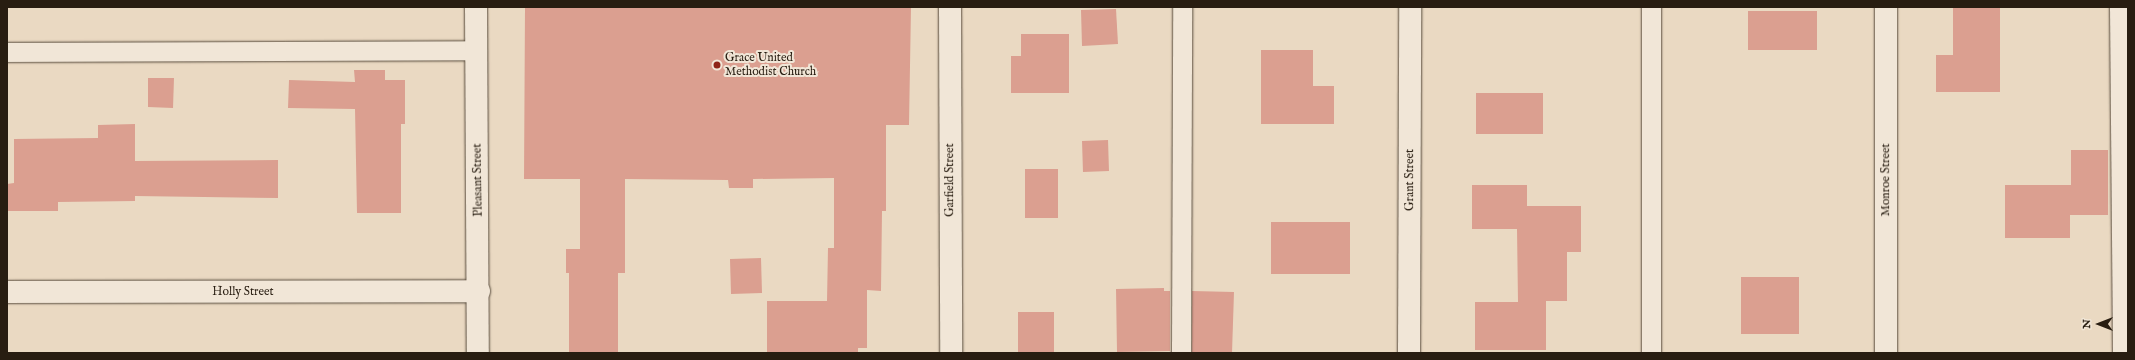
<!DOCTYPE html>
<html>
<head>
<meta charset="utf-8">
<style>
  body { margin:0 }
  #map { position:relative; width:2135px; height:360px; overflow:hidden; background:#ead9c2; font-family:"IM FELL English",serif }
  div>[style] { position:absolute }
  .building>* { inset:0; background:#db9f90 }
  .roads { filter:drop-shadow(0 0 1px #584c3d) drop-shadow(0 0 1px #584c3d) }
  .service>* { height:19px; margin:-9.5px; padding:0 9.5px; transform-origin:9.5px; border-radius:9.5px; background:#f1e6d7 }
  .minor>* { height:22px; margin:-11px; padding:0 11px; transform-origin:11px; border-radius:11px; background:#f1e6d7 }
  .secondary>* { height:22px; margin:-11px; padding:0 11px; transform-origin:11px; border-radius:11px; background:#f1e6d7 }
  .dots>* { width:11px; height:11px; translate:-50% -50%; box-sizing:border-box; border:2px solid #f1e6d7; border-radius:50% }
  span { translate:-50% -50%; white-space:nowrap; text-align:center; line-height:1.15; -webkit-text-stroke:4px #f1e6d7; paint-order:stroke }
  .poi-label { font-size:12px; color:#281d11 }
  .left { translate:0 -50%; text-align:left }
  .street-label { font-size:12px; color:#281d11 }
  .frame { position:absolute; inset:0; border:8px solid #281d11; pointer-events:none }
  .north { position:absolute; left:2079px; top:304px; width:40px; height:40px; -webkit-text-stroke:3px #f1e6d7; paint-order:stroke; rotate:270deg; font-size:11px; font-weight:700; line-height:16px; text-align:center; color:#281d11 }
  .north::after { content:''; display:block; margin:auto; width:14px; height:18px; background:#281d11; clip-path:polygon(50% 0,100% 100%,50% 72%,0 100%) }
</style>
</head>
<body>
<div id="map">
  <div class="building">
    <i style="clip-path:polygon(525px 7px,911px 7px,909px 125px,886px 125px,886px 211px,882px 211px,881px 291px,867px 290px,867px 348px,858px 348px,858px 353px,767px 353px,767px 301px,827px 301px,828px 248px,834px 248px,834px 178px,753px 179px,753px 188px,729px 188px,728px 180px,625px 179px,625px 273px,618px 273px,618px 353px,569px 353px,569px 273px,566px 273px,566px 249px,580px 249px,580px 179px,524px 179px)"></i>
    <i style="clip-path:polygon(1953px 7px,2000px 7px,2000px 92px,1936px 92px,1936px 55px,1953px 55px)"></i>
    <i style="clip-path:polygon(1116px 9px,1118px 44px,1082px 46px,1081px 10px)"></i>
    <i style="clip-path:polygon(1748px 11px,1817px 11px,1817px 50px,1748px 50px)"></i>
    <i style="clip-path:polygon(1021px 34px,1069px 34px,1069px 93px,1011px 93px,1011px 56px,1021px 56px)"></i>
    <i style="clip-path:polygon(1261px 50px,1313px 50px,1313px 86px,1334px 86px,1334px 124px,1261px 124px)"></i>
    <i style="clip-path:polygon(354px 70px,385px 70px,385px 80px,405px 80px,405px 124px,401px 124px,401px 213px,357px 213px,355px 109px,288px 108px,289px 80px,355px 82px)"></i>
    <i style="clip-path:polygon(148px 78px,174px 78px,173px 108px,148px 107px)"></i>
    <i style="clip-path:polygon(1476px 93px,1543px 93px,1543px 134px,1476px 134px)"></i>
    <i style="clip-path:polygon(135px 124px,135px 161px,278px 160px,278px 198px,135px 196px,135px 201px,58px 202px,58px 211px,7px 211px,7px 184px,14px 183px,14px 139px,98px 138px,98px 125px)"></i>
    <i style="clip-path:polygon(1108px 140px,1109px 171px,1083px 172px,1082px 141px)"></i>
    <i style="clip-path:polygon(2071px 150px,2108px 150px,2108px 215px,2070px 215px,2070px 238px,2005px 238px,2005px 185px,2071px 185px)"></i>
    <i style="clip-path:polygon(1025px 169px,1058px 169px,1058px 218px,1025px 218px)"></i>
    <i style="clip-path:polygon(1472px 185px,1527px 185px,1527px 206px,1581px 206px,1581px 252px,1567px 252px,1567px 301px,1546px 301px,1546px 350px,1475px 350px,1475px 302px,1518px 302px,1517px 229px,1472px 229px)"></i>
    <i style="clip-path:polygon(1271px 222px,1350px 222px,1350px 274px,1271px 274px)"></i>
    <i style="clip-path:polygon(761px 258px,762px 293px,731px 294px,730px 259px)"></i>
    <i style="clip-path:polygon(1741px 277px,1799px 277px,1799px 334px,1741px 334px)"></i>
    <i style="clip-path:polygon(1164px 288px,1164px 291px,1170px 291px,1170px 351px,1117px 352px,1116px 289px)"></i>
    <i style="clip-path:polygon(1192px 291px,1234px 292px,1232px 353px,1192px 353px)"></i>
    <i style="clip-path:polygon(1018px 312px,1054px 312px,1054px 353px,1018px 353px)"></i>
  </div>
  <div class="roads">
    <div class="service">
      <i style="left:1651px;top:7px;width:346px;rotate:90deg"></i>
      <i style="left:2119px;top:7px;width:346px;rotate:89.5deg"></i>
      <i style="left:7px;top:52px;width:469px;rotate:-0.2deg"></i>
      <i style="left:1181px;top:353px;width:346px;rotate:-89.8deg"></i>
    </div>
    <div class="minor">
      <i style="left:950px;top:7px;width:346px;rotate:89.8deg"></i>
      <i style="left:1886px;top:7px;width:346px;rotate:90deg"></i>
      <i style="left:7px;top:292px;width:472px;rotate:-0.1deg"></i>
      <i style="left:1409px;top:353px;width:346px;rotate:-89.8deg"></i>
    </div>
    <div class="secondary">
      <i style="left:476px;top:7px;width:346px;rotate:89.7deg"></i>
    </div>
  </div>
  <div class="dots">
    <i style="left:717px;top:65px;background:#8f2418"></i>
  </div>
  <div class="poi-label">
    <span class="left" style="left:725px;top:65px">Grace United<br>Methodist Church</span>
  </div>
  <div class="street-label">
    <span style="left:478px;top:180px;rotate:-91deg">Pleasant Street</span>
    <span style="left:950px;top:180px;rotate:-90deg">Garfield Street</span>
    <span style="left:1410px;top:180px;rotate:-90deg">Grant Street</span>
    <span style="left:1886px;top:180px;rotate:-90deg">Monroe Street</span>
    <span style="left:243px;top:292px">Holly Street</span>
  </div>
  <div class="frame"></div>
  <div class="north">N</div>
</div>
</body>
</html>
